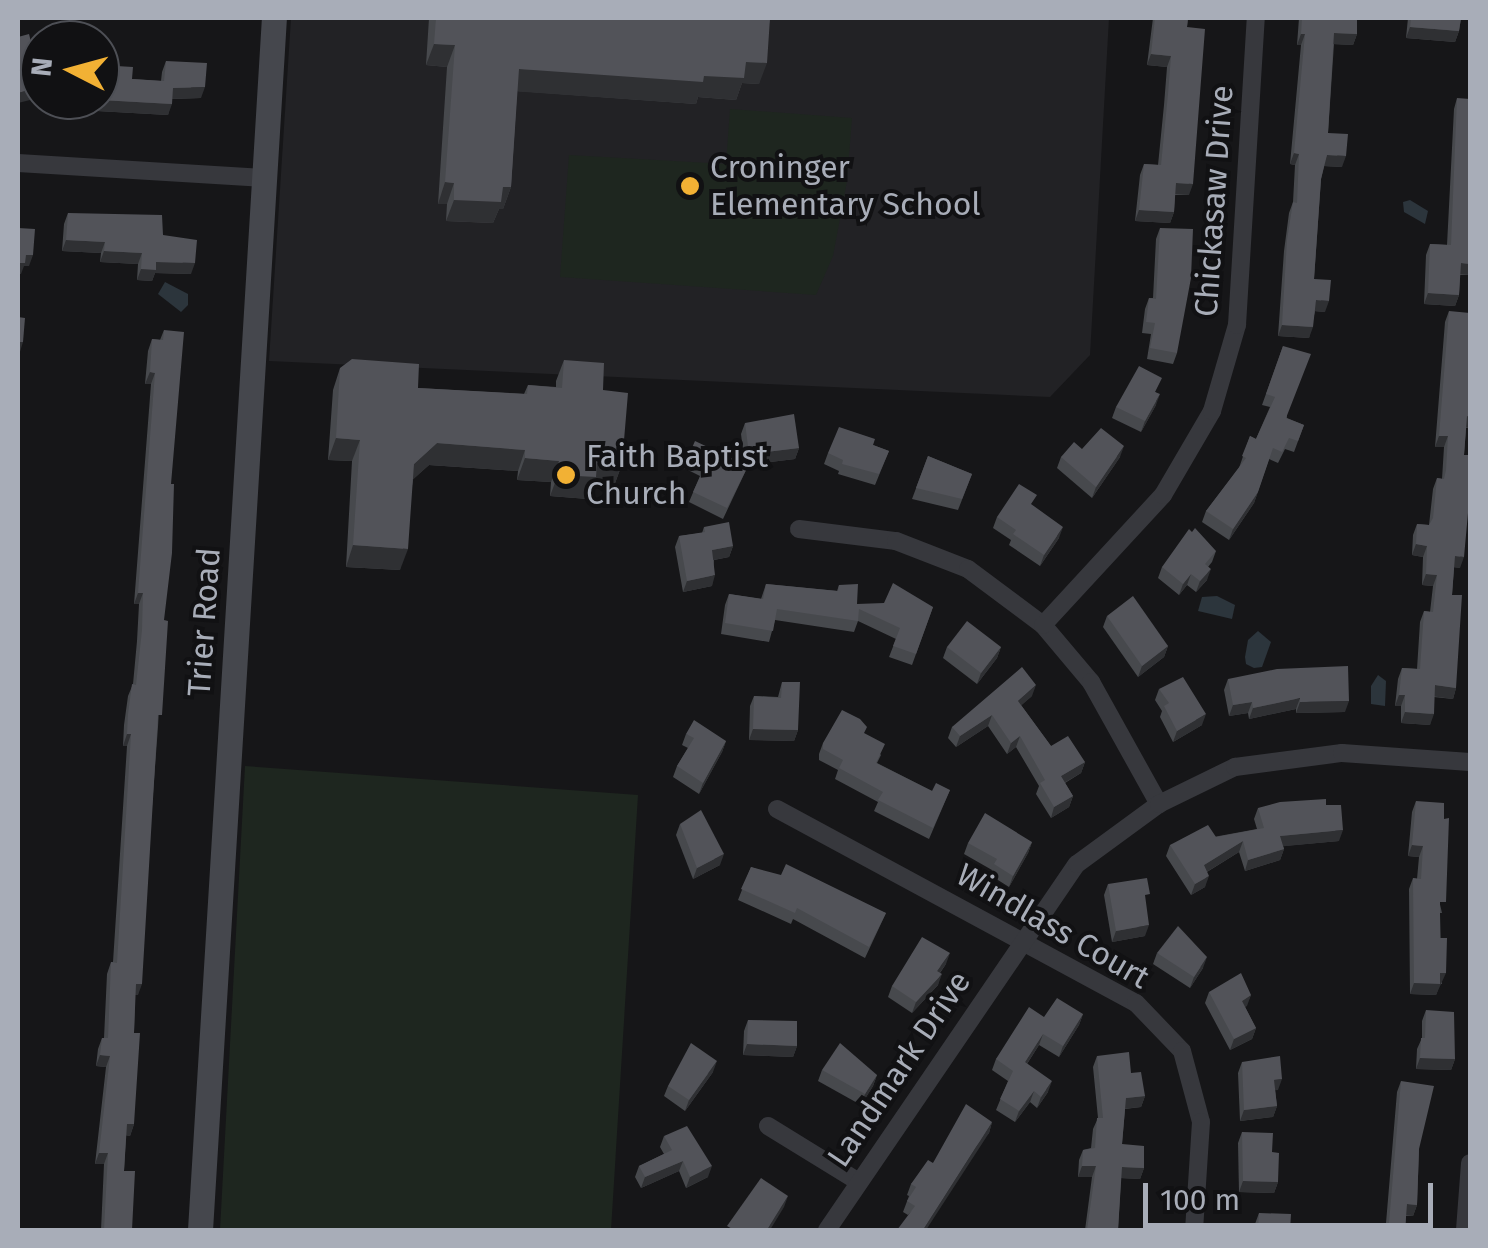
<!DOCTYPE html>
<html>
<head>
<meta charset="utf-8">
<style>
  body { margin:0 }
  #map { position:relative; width:1488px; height:1248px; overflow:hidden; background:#161618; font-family:"Fira Sans",sans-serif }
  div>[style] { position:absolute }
  .built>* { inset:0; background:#222225 }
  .green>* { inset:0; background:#1e261f }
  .water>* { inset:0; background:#2c353c }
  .street>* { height:18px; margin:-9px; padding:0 9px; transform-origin:9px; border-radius:9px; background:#37383d }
  .secondary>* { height:25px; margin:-12.5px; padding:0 12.5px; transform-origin:12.5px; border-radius:12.5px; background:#45474d }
  .wall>* { inset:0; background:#47494d }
  .shaded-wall>* { inset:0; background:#2f3033 }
  .building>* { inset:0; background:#525359 }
  .dots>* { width:28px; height:28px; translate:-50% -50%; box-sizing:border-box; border:5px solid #111113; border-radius:50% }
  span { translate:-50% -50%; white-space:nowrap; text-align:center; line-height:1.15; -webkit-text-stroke:8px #111113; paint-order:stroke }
  .poi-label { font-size:32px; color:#a8adb8 }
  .left { translate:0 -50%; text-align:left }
  .street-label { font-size:32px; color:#a8adb8 }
  .frame { position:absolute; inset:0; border:20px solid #a8adb8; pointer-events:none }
  .north { position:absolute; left:20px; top:20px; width:100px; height:100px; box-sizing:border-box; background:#111113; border:2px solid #4d4f55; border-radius:50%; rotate:276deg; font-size:28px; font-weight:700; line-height:40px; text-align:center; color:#a8adb8 }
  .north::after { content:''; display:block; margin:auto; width:35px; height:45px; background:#f2b134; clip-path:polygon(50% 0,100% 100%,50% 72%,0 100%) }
  .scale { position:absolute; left:1143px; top:1183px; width:290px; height:45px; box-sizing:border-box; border:5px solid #a8adb8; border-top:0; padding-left:12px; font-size:30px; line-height:35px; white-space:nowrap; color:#a8adb8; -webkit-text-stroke:8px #111113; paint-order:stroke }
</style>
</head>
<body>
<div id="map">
  <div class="built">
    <i style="clip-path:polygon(291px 18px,1109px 18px,1090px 355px,1050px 397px,269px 361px)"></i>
  </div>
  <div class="green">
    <i style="clip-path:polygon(730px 109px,852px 118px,847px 181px,833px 256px,816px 295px,560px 277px,569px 155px,726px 164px)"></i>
    <i style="clip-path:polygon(245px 766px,638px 795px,611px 1230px,220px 1230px)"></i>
  </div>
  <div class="water">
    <i style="clip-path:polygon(1410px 200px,1428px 211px,1425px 224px,1404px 212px,1403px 202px)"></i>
    <i style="clip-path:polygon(165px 282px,188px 294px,188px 305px,181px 312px,158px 294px)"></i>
    <i style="clip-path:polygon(1217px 596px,1235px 605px,1232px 619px,1198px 611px,1202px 597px)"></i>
    <i style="clip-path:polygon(1258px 631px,1271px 642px,1262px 667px,1254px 668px,1246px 664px,1245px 657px,1248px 640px)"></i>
    <i style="clip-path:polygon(1378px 675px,1386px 681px,1385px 706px,1371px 704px,1371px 686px)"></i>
  </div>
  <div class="street">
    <i style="left:18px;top:163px;width:246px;rotate:3.5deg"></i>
    <i style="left:799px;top:529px;width:98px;rotate:7.1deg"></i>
    <i style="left:896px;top:541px;width:77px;rotate:21.3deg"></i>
    <i style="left:968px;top:569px;width:94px;rotate:36.7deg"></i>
    <i style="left:1043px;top:625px;width:75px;rotate:49.9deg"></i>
    <i style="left:1091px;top:682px;width:140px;rotate:60.9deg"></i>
    <i style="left:1043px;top:625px;width:177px;rotate:-47.3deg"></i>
    <i style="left:1163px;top:495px;width:97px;rotate:-59.7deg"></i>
    <i style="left:1212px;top:411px;width:90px;rotate:-73.8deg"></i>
    <i style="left:1237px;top:325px;width:308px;rotate:-86.5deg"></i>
    <i style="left:777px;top:809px;width:408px;rotate:28.4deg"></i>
    <i style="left:1136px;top:1003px;width:66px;rotate:46.2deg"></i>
    <i style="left:1182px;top:1051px;width:73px;rotate:75deg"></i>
    <i style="left:1201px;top:1122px;width:108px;rotate:93.7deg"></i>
    <i style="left:768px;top:1126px;width:107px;rotate:31.6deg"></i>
    <i style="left:827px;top:1230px;width:443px;rotate:-55.7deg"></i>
    <i style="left:1077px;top:864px;width:102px;rotate:-36.2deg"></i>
    <i style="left:1159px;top:804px;width:85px;rotate:-26deg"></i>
    <i style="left:1235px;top:767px;width:108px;rotate:-7.5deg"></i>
    <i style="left:1342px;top:753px;width:128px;rotate:4deg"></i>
    <i style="left:1465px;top:1230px;width:67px;rotate:-85.7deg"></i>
  </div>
  <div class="secondary">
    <i style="left:200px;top:1230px;width:1214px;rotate:-86.51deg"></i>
  </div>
  <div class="wall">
    <i style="clip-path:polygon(429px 18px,770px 18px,759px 84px,742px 83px,736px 100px,698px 97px,696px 104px,517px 91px,511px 187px,503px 209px,499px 209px,493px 223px,446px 221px,447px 204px,438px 204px,447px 67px,426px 65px)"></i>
    <i style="clip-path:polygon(1153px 18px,1188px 18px,1187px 27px,1189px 195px,1175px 195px,1174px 212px,1170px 223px,1135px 221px,1140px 175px,1144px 164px,1158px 165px,1164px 105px,1167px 67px,1147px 65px)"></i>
    <i style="clip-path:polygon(1299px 18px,1357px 18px,1357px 34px,1353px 45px,1334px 44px,1328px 133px,1342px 167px,1324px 166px,1321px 179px,1314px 279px,1325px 312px,1315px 311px,1309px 338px,1278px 336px,1284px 251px,1289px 213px,1293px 202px,1295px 165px,1290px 164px,1301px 45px,1297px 45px)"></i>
    <i style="clip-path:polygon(1408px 18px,1461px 18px,1459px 31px,1455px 42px,1406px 38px)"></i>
    <i style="clip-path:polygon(166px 61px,201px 98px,172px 99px,168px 115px,97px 111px,98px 105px,64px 103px,64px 100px,100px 100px,100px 65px,132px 79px,161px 81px,162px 72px)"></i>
    <i style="clip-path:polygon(1457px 98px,1470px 275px,1460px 275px,1459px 295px,1455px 306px,1424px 304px,1426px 255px,1430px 244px,1447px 245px,1454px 109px)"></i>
    <i style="clip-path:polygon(68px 213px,163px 235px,191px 274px,155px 273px,152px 281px,137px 280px,138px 264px,100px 262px,101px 253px,62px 251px,64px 224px)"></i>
    <i style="clip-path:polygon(1160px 228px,1177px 353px,1173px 364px,1147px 359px,1151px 334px,1142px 333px,1145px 309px,1149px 298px,1153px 298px,1156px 239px)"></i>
    <i style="clip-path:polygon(1449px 311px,1470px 428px,1466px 428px,1464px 455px,1460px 568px,1454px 567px,1452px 595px,1456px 688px,1453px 699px,1434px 697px,1430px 725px,1401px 723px,1401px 706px,1395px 706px,1398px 679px,1402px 668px,1417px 669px,1420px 622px,1424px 611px,1430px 612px,1433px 586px,1422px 585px,1423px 557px,1412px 555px,1413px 535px,1417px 524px,1429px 525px,1433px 489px,1437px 478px,1442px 479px,1444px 447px,1435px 447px,1445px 322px)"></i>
    <i style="clip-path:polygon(164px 330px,171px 484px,158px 727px,138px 995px,135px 995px,134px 1033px,134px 1124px,130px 1136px,126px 1135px,124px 1171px,132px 1230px,101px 1230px,104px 1164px,95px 1164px,106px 1067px,96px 1066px,98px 1049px,102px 1038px,104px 1038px,107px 974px,111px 962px,113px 962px,127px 746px,123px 746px,124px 725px,128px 696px,133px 684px,137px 641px,139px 604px,134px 604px,151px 384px,145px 384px,148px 351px,152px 339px,160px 340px)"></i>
    <i style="clip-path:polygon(1283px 346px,1287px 418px,1304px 425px,1294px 452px,1285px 449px,1278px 463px,1269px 459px,1254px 503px,1229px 540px,1202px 522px,1206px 511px,1239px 468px,1250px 436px,1256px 439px,1270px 407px,1262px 405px)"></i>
    <i style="clip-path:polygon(564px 360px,603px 390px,622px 464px,614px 486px,593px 484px,588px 499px,550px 496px,551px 482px,517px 480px,518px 471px,429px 465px,413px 479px,400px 570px,346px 567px,352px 461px,328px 460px,333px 390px,340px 368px,418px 388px,524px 394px,528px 385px,556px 387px,556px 381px)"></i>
    <i style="clip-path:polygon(1156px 392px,1156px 405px,1141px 432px,1112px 418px,1116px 407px)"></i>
    <i style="clip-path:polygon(745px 423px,799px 448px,795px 459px,745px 465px,741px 434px)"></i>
    <i style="clip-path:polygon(873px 445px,889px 451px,875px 485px,838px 474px,839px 471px,824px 464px,828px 453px)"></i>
    <i style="clip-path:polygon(1082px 449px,1120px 457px,1092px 498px,1057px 468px,1061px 457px)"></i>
    <i style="clip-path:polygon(928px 456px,972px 474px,958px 510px,912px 499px)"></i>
    <i style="clip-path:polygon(688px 457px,748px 466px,723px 519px,689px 502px,700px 476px,684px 468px)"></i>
    <i style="clip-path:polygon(1033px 506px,1059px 538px,1040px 566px,1009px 545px,1011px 540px,993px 528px,997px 517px)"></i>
    <i style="clip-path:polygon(704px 527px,733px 546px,729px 557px,714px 560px,712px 586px,683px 592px,675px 547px,679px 536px,702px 533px)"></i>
    <i style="clip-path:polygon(1216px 551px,1212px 562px,1208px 567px,1207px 580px,1196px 592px,1187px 585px,1179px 595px,1158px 578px,1162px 567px)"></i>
    <i style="clip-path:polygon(766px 584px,837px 591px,839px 585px,857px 604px,933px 607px,912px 665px,889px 657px,896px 639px,858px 621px,854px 632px,775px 620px,769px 642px,721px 634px,725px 605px,729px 594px,761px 599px)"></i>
    <i style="clip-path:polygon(1107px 616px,1168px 646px,1164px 657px,1138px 677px,1103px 627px)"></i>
    <i style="clip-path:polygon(947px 647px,1001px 647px,997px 658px,977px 684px,943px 658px)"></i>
    <i style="clip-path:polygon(1228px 679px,1345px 712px,1296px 713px,1296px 709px,1249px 719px,1248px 713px,1229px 716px,1224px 690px)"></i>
    <i style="clip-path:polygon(782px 682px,798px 730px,794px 741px,749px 740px,750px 706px,754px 696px,778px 697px)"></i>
    <i style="clip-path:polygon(1159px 689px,1202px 725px,1173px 742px,1160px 717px,1162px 711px,1155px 700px)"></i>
    <i style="clip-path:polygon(1032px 696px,1021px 705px,1051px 746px,1085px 762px,1081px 773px,1065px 783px,1073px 796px,1069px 807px,1051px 818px,1036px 794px,1039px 786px,1016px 747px,1007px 754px,988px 726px,956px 747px,948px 738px,952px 727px)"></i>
    <i style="clip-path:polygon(686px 734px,726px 741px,722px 752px,699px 794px,673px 777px,677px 766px,688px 748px,682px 745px)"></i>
    <i style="clip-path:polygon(865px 734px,881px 755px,877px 763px,932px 791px,950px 790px,929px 839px,874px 811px,878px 802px,835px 779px,838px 770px,819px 760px,819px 754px,823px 743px)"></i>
    <i style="clip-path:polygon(1416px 801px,1442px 913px,1440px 913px,1442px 984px,1440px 984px,1436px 995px,1410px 994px,1409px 889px,1413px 878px,1417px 879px,1419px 857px,1408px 856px,1412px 812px)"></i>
    <i style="clip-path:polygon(1326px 805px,1339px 841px,1283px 846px,1284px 849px,1280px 860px,1245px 871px,1239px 852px,1207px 872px,1205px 887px,1191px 895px,1166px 856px,1170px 845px,1257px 829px,1254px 819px,1258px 808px)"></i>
    <i style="clip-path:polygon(680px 824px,720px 865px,693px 879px,676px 835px)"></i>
    <i style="clip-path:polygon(1032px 842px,1028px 853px,1009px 887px,990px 875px,992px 870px,964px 854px,968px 843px)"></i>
    <i style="clip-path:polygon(751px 867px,886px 913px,865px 958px,793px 919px,791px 924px,738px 900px)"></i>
    <i style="clip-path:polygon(1108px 884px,1145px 936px,1112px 942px,1104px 895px)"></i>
    <i style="clip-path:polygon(1157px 953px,1203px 968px,1190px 988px,1153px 964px)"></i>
    <i style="clip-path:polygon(946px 964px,940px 973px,938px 985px,912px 1013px,888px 997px,892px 986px)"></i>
    <i style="clip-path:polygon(1209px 992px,1251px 995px,1245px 1007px,1256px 1028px,1252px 1039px,1230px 1050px,1205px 1003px)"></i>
    <i style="clip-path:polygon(1426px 1010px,1455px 1059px,1451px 1070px,1416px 1069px,1417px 1049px,1422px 1038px,1422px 1021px)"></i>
    <i style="clip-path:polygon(1083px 1014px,1079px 1025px,1059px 1057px,1039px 1045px,1027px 1064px,1048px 1092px,1037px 1108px,1030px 1102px,1015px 1122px,996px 1110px,1008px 1081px,992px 1070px,996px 1059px,1044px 1017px)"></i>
    <i style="clip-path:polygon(748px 1020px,797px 1046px,793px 1057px,743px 1055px,744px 1031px)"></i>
    <i style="clip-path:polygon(1097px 1056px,1131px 1073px,1145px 1096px,1141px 1107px,1125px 1109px,1122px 1144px,1144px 1168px,1140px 1179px,1121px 1178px,1118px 1230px,1085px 1230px,1092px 1177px,1078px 1177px,1079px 1160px,1083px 1150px,1091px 1148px,1093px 1129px,1098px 1118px,1093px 1067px)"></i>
    <i style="clip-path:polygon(1242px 1062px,1278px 1090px,1275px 1090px,1277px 1106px,1273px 1117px,1240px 1121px,1238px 1073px)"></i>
    <i style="clip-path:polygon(822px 1070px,877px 1075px,873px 1086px,861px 1105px,818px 1081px)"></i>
    <i style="clip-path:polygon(713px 1072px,685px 1111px,664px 1096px,668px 1086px)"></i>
    <i style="clip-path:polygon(1401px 1081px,1419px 1149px,1417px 1205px,1413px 1216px,1406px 1216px,1405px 1230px,1378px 1230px,1380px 1223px,1386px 1223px,1397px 1092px)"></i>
    <i style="clip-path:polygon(992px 1122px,989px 1133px,908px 1215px,903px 1212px,909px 1196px,907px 1195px,911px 1184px,933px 1163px)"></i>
    <i style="clip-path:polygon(1242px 1132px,1272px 1152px,1278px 1182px,1274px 1193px,1239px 1192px,1238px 1143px)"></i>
    <i style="clip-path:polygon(664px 1136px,708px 1177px,686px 1188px,679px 1171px,641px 1188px,635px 1177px,639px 1166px,664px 1154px,660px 1147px)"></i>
    <i style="clip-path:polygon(1259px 1213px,1290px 1230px,1255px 1230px,1255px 1224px)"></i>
  </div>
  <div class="shaded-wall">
    <i style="clip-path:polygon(1410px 27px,1459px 31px,1455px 42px,1406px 38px)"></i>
    <i style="clip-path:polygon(1334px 33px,1357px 34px,1353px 45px,1330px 44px)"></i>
    <i style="clip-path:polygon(1301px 34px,1305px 34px,1301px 45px,1297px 45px)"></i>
    <i style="clip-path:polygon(434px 44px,455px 45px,447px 67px,426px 65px)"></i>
    <i style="clip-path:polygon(1151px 54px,1171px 56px,1167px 67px,1147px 65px)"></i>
    <i style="clip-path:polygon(746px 62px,767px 63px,759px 84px,742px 83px,736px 100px,698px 97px,696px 104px,511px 91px,519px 69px,704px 76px)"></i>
    <i style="clip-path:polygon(40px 87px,38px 98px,18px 103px,18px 93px)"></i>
    <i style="clip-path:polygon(205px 87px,201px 98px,169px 99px,173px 88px)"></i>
    <i style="clip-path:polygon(65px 100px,100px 100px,98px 105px,64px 103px)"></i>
    <i style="clip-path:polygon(101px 100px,172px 104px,168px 115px,97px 111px)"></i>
    <i style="clip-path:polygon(1294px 153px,1299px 154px,1295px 165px,1290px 164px)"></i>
    <i style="clip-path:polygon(1327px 155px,1346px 156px,1342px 167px,1323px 166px)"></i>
    <i style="clip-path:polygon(445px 182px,454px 183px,447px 204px,438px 204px)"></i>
    <i style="clip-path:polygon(1176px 183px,1193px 184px,1189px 195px,1172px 194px)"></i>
    <i style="clip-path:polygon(503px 187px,511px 187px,503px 209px,499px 209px,493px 223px,446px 221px,454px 200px)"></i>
    <i style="clip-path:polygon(1139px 210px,1174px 212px,1170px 223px,1135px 221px)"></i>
    <i style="clip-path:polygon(66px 240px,105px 242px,101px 253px,62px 251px)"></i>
    <i style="clip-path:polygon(104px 251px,142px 253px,138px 264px,100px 262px)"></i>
    <i style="clip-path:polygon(26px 255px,33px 255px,29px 266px,24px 266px,21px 274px,18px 274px,18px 263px)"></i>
    <i style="clip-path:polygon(156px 262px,195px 263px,191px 274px,155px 273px,152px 281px,137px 280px,141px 269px)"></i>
    <i style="clip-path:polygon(1461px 263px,1470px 264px,1470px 275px,1457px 274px)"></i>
    <i style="clip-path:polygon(1428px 293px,1459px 295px,1455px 306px,1424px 304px)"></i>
    <i style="clip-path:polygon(1316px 300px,1329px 301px,1325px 312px,1312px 311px)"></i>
    <i style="clip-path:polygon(1282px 325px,1313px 327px,1309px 338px,1278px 336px)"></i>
    <i style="clip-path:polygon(18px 342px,23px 342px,19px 355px,18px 355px)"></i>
    <i style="clip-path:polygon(150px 372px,155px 373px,151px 384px,145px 384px)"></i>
    <i style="clip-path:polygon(1160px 394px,1156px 405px,1141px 432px,1145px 421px)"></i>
    <i style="clip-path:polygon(1467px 416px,1470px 417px,1470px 428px,1463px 427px)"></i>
    <i style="clip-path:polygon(1439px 436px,1448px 436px,1444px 447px,1435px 447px)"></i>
    <i style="clip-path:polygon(336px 438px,360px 440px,352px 461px,328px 460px)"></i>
    <i style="clip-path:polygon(437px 443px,525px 450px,518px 471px,429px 465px,406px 486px,414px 464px)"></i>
    <i style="clip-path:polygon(1124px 446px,1120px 457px,1092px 498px,1096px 487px)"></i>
    <i style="clip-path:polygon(799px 448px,795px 459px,745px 465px,749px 454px)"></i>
    <i style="clip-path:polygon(525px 458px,559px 461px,551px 482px,517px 480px)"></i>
    <i style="clip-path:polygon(597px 463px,622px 464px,614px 486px,593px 484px,588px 499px,550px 496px,558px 475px)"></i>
    <i style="clip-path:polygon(1258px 492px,1254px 503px,1229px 540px,1233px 529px)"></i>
    <i style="clip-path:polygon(1063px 527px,1059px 538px,1040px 566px,1044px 555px)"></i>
    <i style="clip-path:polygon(1416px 544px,1427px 546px,1423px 557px,1412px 555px)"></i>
    <i style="clip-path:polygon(353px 545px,408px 549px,400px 570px,346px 567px)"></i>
    <i style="clip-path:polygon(733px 546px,729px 557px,708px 561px,712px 550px)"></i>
    <i style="clip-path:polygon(1455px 556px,1464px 557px,1460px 568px,1451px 567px)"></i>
    <i style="clip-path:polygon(1211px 569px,1207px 580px,1196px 592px,1200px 581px)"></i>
    <i style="clip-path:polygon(1191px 574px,1187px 585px,1179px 595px,1183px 584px)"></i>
    <i style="clip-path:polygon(1426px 574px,1437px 575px,1433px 586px,1422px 585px)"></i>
    <i style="clip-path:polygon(715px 575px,712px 586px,683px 592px,687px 581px)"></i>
    <i style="clip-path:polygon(138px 593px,143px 593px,139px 604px,134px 604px)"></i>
    <i style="clip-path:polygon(1168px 646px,1164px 657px,1138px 677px,1142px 666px)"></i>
    <i style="clip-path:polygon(1001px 647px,997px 658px,977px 684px,981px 673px)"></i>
    <i style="clip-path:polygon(1036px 685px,1032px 696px,1014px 712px,1018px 701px)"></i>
    <i style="clip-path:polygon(1435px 685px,1456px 688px,1453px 699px,1431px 696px)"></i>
    <i style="clip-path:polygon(1399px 695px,1405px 695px,1401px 706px,1395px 706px)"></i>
    <i style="clip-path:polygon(1300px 698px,1296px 709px,1249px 719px,1253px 708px)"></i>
    <i style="clip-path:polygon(1349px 701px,1345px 712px,1296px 713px,1300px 702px)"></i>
    <i style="clip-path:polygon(1252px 702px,1248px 713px,1229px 716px,1233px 705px)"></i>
    <i style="clip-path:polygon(1405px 712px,1434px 714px,1430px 725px,1401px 723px)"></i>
    <i style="clip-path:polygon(1206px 714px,1202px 725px,1173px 742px,1177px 731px)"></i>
    <i style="clip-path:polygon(992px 715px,988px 726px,956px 747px,960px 736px)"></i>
    <i style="clip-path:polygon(753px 729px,798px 730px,794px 741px,749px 740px)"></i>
    <i style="clip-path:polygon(127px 734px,131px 734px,127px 746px,123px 746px)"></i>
    <i style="clip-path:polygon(1020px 736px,1016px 747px,1007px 754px,1011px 743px)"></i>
    <i style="clip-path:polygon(726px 741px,722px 752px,699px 794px,703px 783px)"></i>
    <i style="clip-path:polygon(1085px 762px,1081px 773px,1057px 787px,1061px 776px)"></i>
    <i style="clip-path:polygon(1073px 796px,1069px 807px,1051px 818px,1054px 807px)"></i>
    <i style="clip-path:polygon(1343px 830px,1339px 841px,1276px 847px,1280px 836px)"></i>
    <i style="clip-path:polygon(1243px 841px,1239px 852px,1200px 876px,1204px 865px)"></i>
    <i style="clip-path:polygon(1032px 842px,1028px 853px,1009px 887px,1013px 876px)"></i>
    <i style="clip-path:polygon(1412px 845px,1423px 846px,1419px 857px,1408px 856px)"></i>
    <i style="clip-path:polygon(1284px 849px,1280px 860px,1245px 871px,1248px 860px)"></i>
    <i style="clip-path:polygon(724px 854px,720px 865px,693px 879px,697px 868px)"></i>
    <i style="clip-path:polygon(1209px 876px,1205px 887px,1191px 895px,1195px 884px)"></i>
    <i style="clip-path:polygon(1149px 925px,1145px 936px,1112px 942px,1116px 931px)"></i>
    <i style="clip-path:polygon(950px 953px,946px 964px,933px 982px,937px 971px)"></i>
    <i style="clip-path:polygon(1207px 957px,1203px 968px,1190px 988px,1194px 977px)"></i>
    <i style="clip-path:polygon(1440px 973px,1446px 973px,1436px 995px,1410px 994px,1414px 983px)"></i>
    <i style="clip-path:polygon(942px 974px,938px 985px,912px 1013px,916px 1002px)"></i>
    <i style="clip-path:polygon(136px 984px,142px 984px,138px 995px,131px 995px)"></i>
    <i style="clip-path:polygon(1251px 995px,1247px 1006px,1238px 1012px,1242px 1001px)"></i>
    <i style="clip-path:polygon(1083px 1014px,1079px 1025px,1059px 1057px,1063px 1046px)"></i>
    <i style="clip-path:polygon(1256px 1028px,1252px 1039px,1230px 1050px,1234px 1039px)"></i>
    <i style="clip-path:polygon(1043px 1034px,1039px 1045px,1021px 1073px,1025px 1062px)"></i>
    <i style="clip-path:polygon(747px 1044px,797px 1046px,793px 1057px,743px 1055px)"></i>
    <i style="clip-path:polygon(100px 1055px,110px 1056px,106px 1067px,96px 1066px)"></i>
    <i style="clip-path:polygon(1420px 1058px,1455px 1059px,1451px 1070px,1416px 1069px)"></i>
    <i style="clip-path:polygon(717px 1061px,713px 1072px,685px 1111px,689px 1100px)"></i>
    <i style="clip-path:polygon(877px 1075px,873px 1086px,861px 1105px,865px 1094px)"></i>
    <i style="clip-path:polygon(1282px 1079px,1278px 1090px,1270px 1091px,1274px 1080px)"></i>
    <i style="clip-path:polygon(1052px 1081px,1048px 1092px,1037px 1108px,1041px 1097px)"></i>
    <i style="clip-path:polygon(1034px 1091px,1030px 1102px,1015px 1122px,1019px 1111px)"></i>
    <i style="clip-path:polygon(1145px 1096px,1141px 1107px,1122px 1109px,1126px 1098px)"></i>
    <i style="clip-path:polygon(1277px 1106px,1273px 1117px,1240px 1121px,1244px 1110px)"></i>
    <i style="clip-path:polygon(992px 1122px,989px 1133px,926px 1230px,923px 1230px)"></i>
    <i style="clip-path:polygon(127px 1124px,134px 1124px,130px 1136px,122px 1135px)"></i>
    <i style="clip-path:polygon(99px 1153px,108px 1153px,104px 1164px,95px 1164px)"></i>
    <i style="clip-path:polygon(683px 1161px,679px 1171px,641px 1188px,645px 1177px)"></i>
    <i style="clip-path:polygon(712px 1166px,708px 1177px,686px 1188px,690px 1177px)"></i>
    <i style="clip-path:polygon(1082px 1166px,1096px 1166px,1092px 1177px,1078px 1177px)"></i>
    <i style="clip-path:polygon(1122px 1167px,1144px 1168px,1140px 1179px,1118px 1178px)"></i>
    <i style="clip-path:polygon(1243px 1181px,1278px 1182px,1274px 1193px,1239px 1192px)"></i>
    <i style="clip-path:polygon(788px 1196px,784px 1207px,770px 1230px,767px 1230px)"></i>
    <i style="clip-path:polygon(1407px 1204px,1417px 1205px,1413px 1216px,1403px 1215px)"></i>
  </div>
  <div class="building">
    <i style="clip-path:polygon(436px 18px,770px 18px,767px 63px,746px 62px,744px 78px,704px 76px,703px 82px,519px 69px,511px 187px,503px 187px,501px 202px,454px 200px,454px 183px,445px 182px,455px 45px,434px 44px)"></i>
    <i style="clip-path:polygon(1155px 18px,1188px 18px,1187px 27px,1205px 29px,1193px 184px,1176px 183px,1174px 212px,1139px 210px,1144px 164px,1161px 165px,1168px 94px,1171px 56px,1151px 54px)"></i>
    <i style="clip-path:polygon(1302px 18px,1357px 18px,1357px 34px,1334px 33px,1328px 133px,1348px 134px,1346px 156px,1327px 155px,1321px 179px,1314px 279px,1331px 280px,1329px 301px,1316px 300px,1313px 327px,1282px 325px,1287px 240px,1293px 202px,1297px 203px,1299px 154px,1294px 153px,1305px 34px,1301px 34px)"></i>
    <i style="clip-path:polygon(1411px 18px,1461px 18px,1459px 31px,1410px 27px)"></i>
    <i style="clip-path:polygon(29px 34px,40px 78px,40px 87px,18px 93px,18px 37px)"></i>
    <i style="clip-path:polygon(166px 61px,207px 63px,205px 87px,173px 88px,172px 104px,101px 100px,100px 65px,133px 67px,132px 79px,164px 81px)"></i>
    <i style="clip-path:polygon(1457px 98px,1470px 99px,1470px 264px,1461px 263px,1459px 295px,1428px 293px,1430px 244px,1451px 245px)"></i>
    <i style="clip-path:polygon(68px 213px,162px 215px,163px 235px,197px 240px,195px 263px,156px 262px,156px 270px,141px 269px,142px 253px,104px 251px,105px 242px,66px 240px)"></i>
    <i style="clip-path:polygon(18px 228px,35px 229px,33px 255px,26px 255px,25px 263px,18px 263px)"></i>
    <i style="clip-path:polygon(1160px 228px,1193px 229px,1191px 278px,1177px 353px,1150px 348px,1155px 323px,1146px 322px,1149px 298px,1156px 299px)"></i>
    <i style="clip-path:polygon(1449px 311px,1470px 313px,1470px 417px,1467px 416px,1464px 455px,1470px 455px,1470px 491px,1464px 557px,1455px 556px,1452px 595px,1462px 595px,1456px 688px,1435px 685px,1434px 714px,1405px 712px,1405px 695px,1399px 695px,1402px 668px,1420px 669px,1424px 611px,1433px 612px,1437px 575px,1426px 574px,1427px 546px,1416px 544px,1417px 524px,1429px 525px,1433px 518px,1437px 478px,1444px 479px,1446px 470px,1448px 436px,1439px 436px)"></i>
    <i style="clip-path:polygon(18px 317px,25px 318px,23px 342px,18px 342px)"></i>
    <i style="clip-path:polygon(164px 330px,184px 332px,171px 484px,174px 484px,172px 553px,164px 620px,168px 621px,162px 715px,158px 715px,142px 984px,136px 984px,134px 1033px,140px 1033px,134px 1124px,127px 1124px,124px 1171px,135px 1171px,132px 1230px,104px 1230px,108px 1153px,99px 1153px,110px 1056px,100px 1055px,102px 1038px,108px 1038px,111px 962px,117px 963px,131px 734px,127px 734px,128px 714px,132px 684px,136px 685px,142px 630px,143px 593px,138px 593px,155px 373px,150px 372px,152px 339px,163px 340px)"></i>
    <i style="clip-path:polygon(1283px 346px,1311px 354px,1286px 418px,1304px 425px,1298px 441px,1289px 438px,1282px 452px,1273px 448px,1258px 492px,1233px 529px,1206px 511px,1246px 458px,1242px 456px,1250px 436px,1256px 439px,1275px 397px,1266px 394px)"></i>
    <i style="clip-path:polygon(352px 359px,419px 364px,418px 388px,527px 394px,528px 385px,562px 388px,564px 360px,604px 363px,603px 390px,628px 393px,622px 464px,597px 463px,596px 477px,558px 475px,559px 461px,525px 458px,525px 450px,437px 443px,414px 464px,408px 549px,353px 545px,360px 440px,336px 438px,340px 368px)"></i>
    <i style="clip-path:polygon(1139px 366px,1162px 378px,1155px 392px,1160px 394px,1145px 421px,1116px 407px)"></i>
    <i style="clip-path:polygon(794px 414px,799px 448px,749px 454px,745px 423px)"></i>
    <i style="clip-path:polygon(839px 427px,875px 439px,873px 445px,889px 451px,879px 474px,842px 464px,843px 460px,828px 453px)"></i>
    <i style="clip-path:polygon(1101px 428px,1124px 446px,1096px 487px,1061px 457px,1074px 442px,1082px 449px)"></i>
    <i style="clip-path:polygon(695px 441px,748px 466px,727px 508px,693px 492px,705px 466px,688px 457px)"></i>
    <i style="clip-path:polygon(928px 456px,972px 474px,962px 499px,916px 488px)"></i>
    <i style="clip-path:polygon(1019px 484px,1037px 495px,1031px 504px,1063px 527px,1044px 555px,1013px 534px,1016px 530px,997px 517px)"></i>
    <i style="clip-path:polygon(729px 522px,733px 546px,712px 550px,715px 575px,687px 581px,679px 536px,705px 532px,704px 527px)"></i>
    <i style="clip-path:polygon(1195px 528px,1216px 551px,1205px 564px,1211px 569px,1200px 581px,1191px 574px,1183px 584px,1162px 567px,1189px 529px,1192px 532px)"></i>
    <i style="clip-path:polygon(893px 583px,933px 607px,916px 654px,893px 646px,900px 628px,859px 609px,858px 621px,777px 609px,773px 631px,725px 623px,729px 594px,763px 599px,766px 584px,838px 591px,839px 585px,858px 584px,857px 604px,884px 603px)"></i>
    <i style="clip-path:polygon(1133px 596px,1168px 646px,1142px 666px,1107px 616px)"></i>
    <i style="clip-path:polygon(967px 621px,1001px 647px,981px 673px,947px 647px)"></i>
    <i style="clip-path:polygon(1348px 666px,1349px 701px,1300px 702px,1300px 698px,1253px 708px,1252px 702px,1233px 705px,1228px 679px,1277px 669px)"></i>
    <i style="clip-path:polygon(1022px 667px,1036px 685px,1018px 701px,1051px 746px,1068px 736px,1085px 762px,1061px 776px,1073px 796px,1054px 807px,1040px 783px,1045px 780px,1020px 736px,1011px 743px,992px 715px,960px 736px,952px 727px)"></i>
    <i style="clip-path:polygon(1183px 677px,1206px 714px,1177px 731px,1164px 706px,1169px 703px,1159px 689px)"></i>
    <i style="clip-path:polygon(782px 682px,800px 682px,798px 730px,753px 729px,754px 696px,781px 698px)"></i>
    <i style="clip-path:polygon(842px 710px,860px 719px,867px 727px,864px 733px,885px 744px,876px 763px,932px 791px,936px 783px,950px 790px,933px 828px,878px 800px,883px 792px,839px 768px,843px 760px,823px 749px,823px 743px)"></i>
    <i style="clip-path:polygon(694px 720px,726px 741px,703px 783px,677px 766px,694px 738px,686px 734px)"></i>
    <i style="clip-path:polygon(1326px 799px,1326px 805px,1341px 805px,1343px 830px,1280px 836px,1284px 849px,1248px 860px,1243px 841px,1204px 865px,1209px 876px,1195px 884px,1170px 845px,1208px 825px,1216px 837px,1264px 828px,1258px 808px,1280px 802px)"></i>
    <i style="clip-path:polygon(1416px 801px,1444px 803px,1444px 819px,1449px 818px,1446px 902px,1440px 902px,1440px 938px,1447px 938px,1446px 973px,1440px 973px,1440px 984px,1414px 983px,1413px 878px,1421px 879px,1423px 846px,1412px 845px)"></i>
    <i style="clip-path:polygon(701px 810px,724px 854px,697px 868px,680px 824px)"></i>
    <i style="clip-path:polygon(985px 813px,1032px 842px,1013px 876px,994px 864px,997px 859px,968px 843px)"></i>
    <i style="clip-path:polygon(786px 864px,886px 913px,869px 947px,797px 908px,795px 913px,741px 889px,751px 867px,781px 875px)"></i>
    <i style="clip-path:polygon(1147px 878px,1150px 894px,1145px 895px,1149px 925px,1116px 931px,1108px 884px)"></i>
    <i style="clip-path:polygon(1178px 926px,1207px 957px,1194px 977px,1157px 953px)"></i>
    <i style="clip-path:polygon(922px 937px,950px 953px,937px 971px,942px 974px,916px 1002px,892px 986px)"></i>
    <i style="clip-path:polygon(1241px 973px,1251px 995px,1242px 1001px,1256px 1028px,1234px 1039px,1209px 992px)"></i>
    <i style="clip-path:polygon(1057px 998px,1083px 1014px,1063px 1046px,1043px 1034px,1025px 1062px,1052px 1081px,1041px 1097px,1034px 1091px,1019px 1111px,1000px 1099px,1013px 1071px,996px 1059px,1029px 1007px,1044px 1017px)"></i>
    <i style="clip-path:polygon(1426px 1010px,1454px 1012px,1455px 1059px,1420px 1058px,1421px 1038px,1425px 1038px)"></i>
    <i style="clip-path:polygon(748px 1020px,797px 1021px,797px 1046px,747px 1044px)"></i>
    <i style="clip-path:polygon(691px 1043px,717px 1061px,689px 1100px,668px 1086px)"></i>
    <i style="clip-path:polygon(840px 1043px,877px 1075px,865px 1094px,822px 1070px)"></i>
    <i style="clip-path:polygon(1129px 1052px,1131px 1073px,1141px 1072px,1145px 1096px,1126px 1098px,1122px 1144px,1144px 1146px,1144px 1168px,1122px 1167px,1118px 1230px,1087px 1230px,1096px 1166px,1082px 1166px,1083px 1150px,1095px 1148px,1097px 1118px,1103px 1118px,1097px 1056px)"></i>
    <i style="clip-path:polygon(1280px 1056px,1282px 1079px,1274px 1080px,1277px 1106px,1244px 1110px,1242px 1062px)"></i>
    <i style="clip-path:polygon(1401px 1081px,1434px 1086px,1419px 1149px,1417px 1205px,1407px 1204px,1405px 1230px,1380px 1230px,1380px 1223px,1389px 1223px)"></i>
    <i style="clip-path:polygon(966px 1104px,992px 1122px,923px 1230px,897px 1230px,915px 1206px,907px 1201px,916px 1187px,911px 1184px,928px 1160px,933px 1163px)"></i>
    <i style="clip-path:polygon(687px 1126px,712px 1166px,690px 1177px,683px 1161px,645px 1177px,639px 1166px,672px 1150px,664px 1136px)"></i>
    <i style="clip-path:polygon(1242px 1132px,1273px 1133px,1272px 1152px,1279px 1153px,1278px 1182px,1243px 1181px)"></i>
    <i style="clip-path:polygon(761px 1178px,788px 1196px,767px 1230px,734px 1230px,727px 1226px)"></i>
    <i style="clip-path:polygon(1259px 1213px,1291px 1214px,1290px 1230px,1258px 1230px)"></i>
  </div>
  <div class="dots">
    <i style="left:690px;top:186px;background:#f2b134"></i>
    <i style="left:566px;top:475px;background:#f2b134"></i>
  </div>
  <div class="poi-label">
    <span class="left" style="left:710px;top:186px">Croninger<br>Elementary School</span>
    <span class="left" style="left:586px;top:475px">Faith Baptist<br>Church</span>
  </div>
  <div class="street-label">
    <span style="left:1214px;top:201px;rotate:-86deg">Chickasaw Drive</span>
    <span style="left:204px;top:622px;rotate:-86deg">Trier Road</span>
    <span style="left:1053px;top:926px;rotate:30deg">Windlass Court</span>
    <span style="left:899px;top:1069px;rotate:-56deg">Landmark Drive</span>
  </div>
  <div class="frame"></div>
  <div class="north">N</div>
  <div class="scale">100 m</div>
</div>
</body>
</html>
